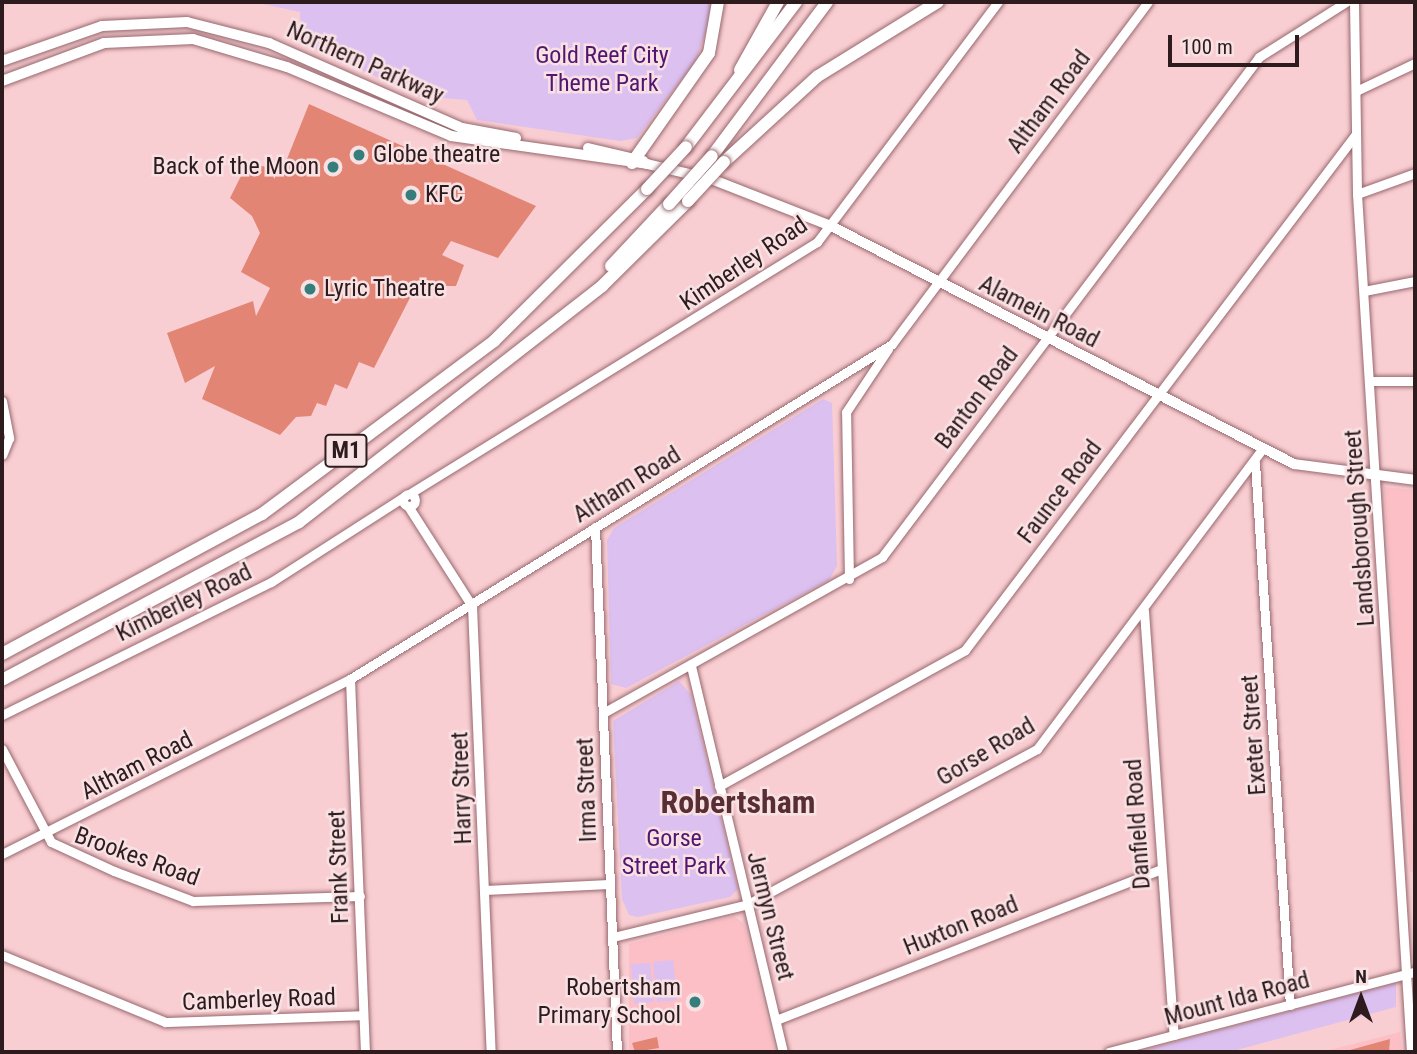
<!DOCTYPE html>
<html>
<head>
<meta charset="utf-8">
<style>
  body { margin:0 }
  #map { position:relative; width:1417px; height:1054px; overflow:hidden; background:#f9ced2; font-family:"Roboto Condensed",sans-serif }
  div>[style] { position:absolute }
  .built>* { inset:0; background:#fcbfc6 }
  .green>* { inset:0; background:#dcc0f0 }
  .building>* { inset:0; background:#e38574 }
  .roads { filter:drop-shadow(0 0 2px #97686e) drop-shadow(0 0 2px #97686e) }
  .minor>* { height:9px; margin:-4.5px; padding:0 4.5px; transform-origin:4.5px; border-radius:4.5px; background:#fff }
  .minor>.ring { margin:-4.5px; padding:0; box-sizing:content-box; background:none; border:9px solid #fff; border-radius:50% }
  .major>* { height:10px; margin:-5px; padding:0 5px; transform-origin:5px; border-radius:5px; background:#fff }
  .highway>* { height:12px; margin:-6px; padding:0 6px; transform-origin:6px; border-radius:6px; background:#fff }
  .bridges { filter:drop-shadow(0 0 2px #97686e) drop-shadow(0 0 2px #97686e) }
  .highway-bridge>* { height:12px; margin:-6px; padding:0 6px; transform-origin:6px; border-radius:6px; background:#fff }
  .dots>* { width:19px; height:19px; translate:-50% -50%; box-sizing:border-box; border:4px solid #f8e1e3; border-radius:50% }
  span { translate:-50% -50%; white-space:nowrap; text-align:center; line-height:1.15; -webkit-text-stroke:5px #f8e1e3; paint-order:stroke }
  .shield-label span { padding:2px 5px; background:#f8e1e3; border:2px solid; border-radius:5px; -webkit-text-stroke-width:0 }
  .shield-label { font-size:23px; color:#2e1b1e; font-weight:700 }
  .park-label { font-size:24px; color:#521571 }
  .street-label { font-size:24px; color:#2e1b1e }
  .poi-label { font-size:24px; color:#2e1b1e }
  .left { translate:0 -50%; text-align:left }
  .right { translate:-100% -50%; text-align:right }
  .district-label { font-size:32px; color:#582e34; font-weight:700 }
  .frame { position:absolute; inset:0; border:4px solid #2e1b1e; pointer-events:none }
  .north { position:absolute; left:1326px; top:963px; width:70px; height:70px; -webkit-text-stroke:5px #f8e1e3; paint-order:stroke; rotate:0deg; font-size:19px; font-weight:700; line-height:28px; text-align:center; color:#2e1b1e }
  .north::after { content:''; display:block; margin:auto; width:24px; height:32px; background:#2e1b1e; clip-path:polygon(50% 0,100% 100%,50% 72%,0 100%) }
  .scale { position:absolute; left:1168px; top:35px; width:131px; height:32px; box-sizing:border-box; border:4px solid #2e1b1e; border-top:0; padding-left:9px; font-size:21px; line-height:24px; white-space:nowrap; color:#2e1b1e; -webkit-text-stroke:5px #f8e1e3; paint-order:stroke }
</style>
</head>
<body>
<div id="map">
  <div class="built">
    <i style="clip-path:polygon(1384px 487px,1415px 490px,1415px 872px,1410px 872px)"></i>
    <i style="clip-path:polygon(734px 916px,744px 924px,775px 1052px,629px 1052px,629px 944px)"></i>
    <i style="clip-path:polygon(1400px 1032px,1402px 1052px,1322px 1052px)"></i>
  </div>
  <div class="green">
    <i style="clip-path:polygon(254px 2px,710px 2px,711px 16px,696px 60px,637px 138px,620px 141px,477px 120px,467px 100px,418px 96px,301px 42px,300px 12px)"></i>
    <i style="clip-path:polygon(823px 399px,832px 403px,834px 467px,837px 566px,829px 580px,626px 688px,611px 684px,607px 540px,614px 528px)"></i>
    <i style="clip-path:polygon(679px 681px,691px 695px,738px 889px,730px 897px,638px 917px,629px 915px,622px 899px,613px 721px)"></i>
    <i style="clip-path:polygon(673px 960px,677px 1000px,657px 1002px,653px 962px)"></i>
    <i style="clip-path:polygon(650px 963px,654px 1002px,634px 1004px,631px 964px)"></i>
    <i style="clip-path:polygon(1396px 983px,1396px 1007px,1229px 1052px,1137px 1052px)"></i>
  </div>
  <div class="building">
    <i style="clip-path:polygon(309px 104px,536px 206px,498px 258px,451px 241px,442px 255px,464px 265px,456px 286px,443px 286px,438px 295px,416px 286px,374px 368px,359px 362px,347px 389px,335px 384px,326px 406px,317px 403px,311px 416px,296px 417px,280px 435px,202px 399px,215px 366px,185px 383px,167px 333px,253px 301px,256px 316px,270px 288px,241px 272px,260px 233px,252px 216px,230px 198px,247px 164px,283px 169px)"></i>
    <i style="clip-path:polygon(657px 1037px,659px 1048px,635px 1052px,632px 1043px)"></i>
    <i style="clip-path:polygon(1390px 1039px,1389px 1052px,1350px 1052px,1350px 1050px)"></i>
  </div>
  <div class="roads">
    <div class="minor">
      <i style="left:1354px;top:2px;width:192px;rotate:89.1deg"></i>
      <i style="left:1357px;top:194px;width:860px;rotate:86.4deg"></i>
      <i style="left:1356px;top:91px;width:65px;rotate:-25.4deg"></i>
      <i style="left:1357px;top:194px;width:62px;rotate:-19.9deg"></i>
      <i style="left:1364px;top:291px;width:52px;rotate:-11.1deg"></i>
      <i style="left:1369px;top:381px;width:46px"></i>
      <i style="left:2px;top:401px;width:38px;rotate:79deg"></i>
      <i style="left:9px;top:438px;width:18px;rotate:112deg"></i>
      <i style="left:1255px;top:463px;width:543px;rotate:86.31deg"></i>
      <i style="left:409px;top:494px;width:480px;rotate:-31.7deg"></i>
      <i style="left:817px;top:242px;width:301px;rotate:-53deg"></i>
      <i class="ring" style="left:403px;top:494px;width:3px;height:3px"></i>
      <i style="left:408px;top:506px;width:119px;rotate:57.4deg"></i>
      <i style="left:472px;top:606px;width:446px;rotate:87.6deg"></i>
      <i style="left:595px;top:527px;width:525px;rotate:87.6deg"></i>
      <i style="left:849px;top:579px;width:167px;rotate:-91deg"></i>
      <i style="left:846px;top:412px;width:76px;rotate:-56.3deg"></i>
      <i style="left:1144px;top:611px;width:425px;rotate:86deg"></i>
      <i style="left:691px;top:666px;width:397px;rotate:76.6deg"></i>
      <i style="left:350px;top:679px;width:373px;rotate:87.7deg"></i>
      <i style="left:603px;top:713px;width:320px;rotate:-29.2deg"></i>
      <i style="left:882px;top:557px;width:626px;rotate:-52.98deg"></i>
      <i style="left:1259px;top:57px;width:103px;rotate:-32.3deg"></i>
      <i style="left:2px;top:715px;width:300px;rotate:-26.3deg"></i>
      <i style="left:271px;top:582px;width:159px;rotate:-32.7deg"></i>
      <i style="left:2px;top:749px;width:105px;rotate:62.2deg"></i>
      <i style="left:51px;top:842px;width:69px;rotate:24.7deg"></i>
      <i style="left:114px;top:871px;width:85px;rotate:20.8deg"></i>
      <i style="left:193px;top:901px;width:167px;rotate:-1.7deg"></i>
      <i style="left:719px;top:786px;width:281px;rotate:-28.9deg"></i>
      <i style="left:965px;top:650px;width:647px;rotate:-52.85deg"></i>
      <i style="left:2px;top:854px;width:390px;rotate:-26.7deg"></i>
      <i style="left:350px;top:679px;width:637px;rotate:-31.72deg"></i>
      <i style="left:892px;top:344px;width:427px;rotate:-53.2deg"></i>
      <i style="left:485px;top:890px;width:124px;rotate:-2.8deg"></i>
      <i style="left:613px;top:937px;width:139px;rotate:-13.7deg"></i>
      <i style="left:748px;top:904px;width:328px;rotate:-28.2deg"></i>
      <i style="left:1037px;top:749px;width:375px;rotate:-53.1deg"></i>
      <i style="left:2px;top:955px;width:176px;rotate:22.3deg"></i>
      <i style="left:165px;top:1022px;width:198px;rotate:-2deg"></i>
      <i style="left:776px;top:1020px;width:414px;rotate:-21.4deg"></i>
      <i style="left:1109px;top:1052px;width:316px;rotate:-14.7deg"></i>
    </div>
    <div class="major">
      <i style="left:2px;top:61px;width:106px;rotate:-19.3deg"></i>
      <i style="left:102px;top:26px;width:85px;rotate:-2.7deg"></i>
      <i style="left:187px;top:22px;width:85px;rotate:14.4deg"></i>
      <i style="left:269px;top:43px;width:211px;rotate:23.8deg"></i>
      <i style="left:462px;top:128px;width:55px;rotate:10.5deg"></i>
      <i style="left:2px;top:81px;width:109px;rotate:-20.4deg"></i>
      <i style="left:104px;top:43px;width:89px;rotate:-2.6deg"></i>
      <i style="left:193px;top:39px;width:98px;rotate:16.6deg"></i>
      <i style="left:287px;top:67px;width:178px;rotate:22.8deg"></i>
      <i style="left:451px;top:136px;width:198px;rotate:8.1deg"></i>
      <i style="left:647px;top:164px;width:66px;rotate:13.2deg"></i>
      <i style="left:711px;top:179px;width:129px;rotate:21.4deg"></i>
      <i style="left:831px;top:226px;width:521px;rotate:27.2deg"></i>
      <i style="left:1294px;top:464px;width:122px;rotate:7.5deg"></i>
      <i style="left:588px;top:148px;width:57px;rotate:13.3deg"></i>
    </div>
    <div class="highway">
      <i style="left:740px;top:70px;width:78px;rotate:-60.8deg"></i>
      <i style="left:686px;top:147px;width:182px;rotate:-52.8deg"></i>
      <i style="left:712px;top:156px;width:192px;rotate:-53.2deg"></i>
      <i style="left:724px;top:162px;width:127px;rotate:-42.5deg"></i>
      <i style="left:818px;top:76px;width:141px;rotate:-31.7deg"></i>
      <i style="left:632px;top:163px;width:134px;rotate:-55deg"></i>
      <i style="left:709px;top:53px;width:52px;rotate:-80deg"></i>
      <i style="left:611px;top:266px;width:85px;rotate:-46.9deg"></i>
      <i style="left:2px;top:654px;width:295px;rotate:-28.3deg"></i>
      <i style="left:262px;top:514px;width:289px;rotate:-36.7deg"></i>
      <i style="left:494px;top:341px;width:216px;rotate:-44.8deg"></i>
      <i style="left:2px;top:680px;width:336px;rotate:-28deg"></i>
      <i style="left:299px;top:522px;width:384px;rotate:-37.9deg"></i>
      <i style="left:602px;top:286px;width:121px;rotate:-44.7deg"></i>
    </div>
  </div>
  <div class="bridges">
    <div class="highway-bridge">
      <i style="left:647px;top:189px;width:57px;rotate:-47.1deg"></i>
      <i style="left:688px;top:201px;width:53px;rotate:-47.3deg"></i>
      <i style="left:669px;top:204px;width:64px;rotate:-48.1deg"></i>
    </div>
  </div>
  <div class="dots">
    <i style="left:359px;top:155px;background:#367e7b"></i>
    <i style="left:333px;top:167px;background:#367e7b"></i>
    <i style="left:411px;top:195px;background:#367e7b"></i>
    <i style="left:310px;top:289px;background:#367e7b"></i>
    <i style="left:695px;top:1002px;background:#367e7b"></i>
  </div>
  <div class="shield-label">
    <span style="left:346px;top:451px">M1</span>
  </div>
  <div class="park-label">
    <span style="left:602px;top:70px">Gold Reef City<br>Theme Park</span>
    <span style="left:674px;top:853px">Gorse<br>Street Park</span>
  </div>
  <div class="street-label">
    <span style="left:365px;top:63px;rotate:24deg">Northern Parkway</span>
    <span style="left:1049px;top:102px;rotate:-53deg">Altham Road</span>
    <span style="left:744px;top:264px;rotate:-34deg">Kimberley Road</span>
    <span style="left:1039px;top:312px;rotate:27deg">Alamein Road</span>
    <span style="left:977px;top:398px;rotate:-53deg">Banton Road</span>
    <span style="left:627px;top:485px;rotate:-32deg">Altham Road</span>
    <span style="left:1060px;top:492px;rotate:-53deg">Faunce Road</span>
    <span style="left:1360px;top:528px;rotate:-94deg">Landsborough Street</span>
    <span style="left:184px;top:603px;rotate:-26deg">Kimberley Road</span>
    <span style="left:1254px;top:735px;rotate:-94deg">Exeter Street</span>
    <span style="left:986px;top:752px;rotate:-31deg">Gorse Road</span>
    <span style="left:137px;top:766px;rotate:-27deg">Altham Road</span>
    <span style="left:462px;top:788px;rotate:-92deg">Harry Street</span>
    <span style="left:587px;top:790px;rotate:-92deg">Irma Street</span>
    <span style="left:1138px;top:824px;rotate:-94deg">Danfield Road</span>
    <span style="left:137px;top:857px;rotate:20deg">Brookes Road</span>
    <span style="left:339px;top:867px;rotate:-92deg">Frank Street</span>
    <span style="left:770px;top:916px;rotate:76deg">Jermyn Street</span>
    <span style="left:961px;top:926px;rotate:-22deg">Huxton Road</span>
    <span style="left:1237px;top:999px;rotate:-15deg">Mount Ida Road</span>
    <span style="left:259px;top:1000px;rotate:-2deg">Camberley Road</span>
  </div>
  <div class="poi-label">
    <span class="left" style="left:373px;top:155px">Globe theatre</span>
    <span class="right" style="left:319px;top:167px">Back of the Moon</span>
    <span class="left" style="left:425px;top:195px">KFC</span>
    <span class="left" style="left:324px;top:289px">Lyric Theatre</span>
    <span class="right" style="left:681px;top:1002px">Robertsham<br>Primary School</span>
  </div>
  <div class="district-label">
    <span style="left:738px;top:802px">Robertsham</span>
  </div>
  <div class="frame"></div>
  <div class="north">N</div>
  <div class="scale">100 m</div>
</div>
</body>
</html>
